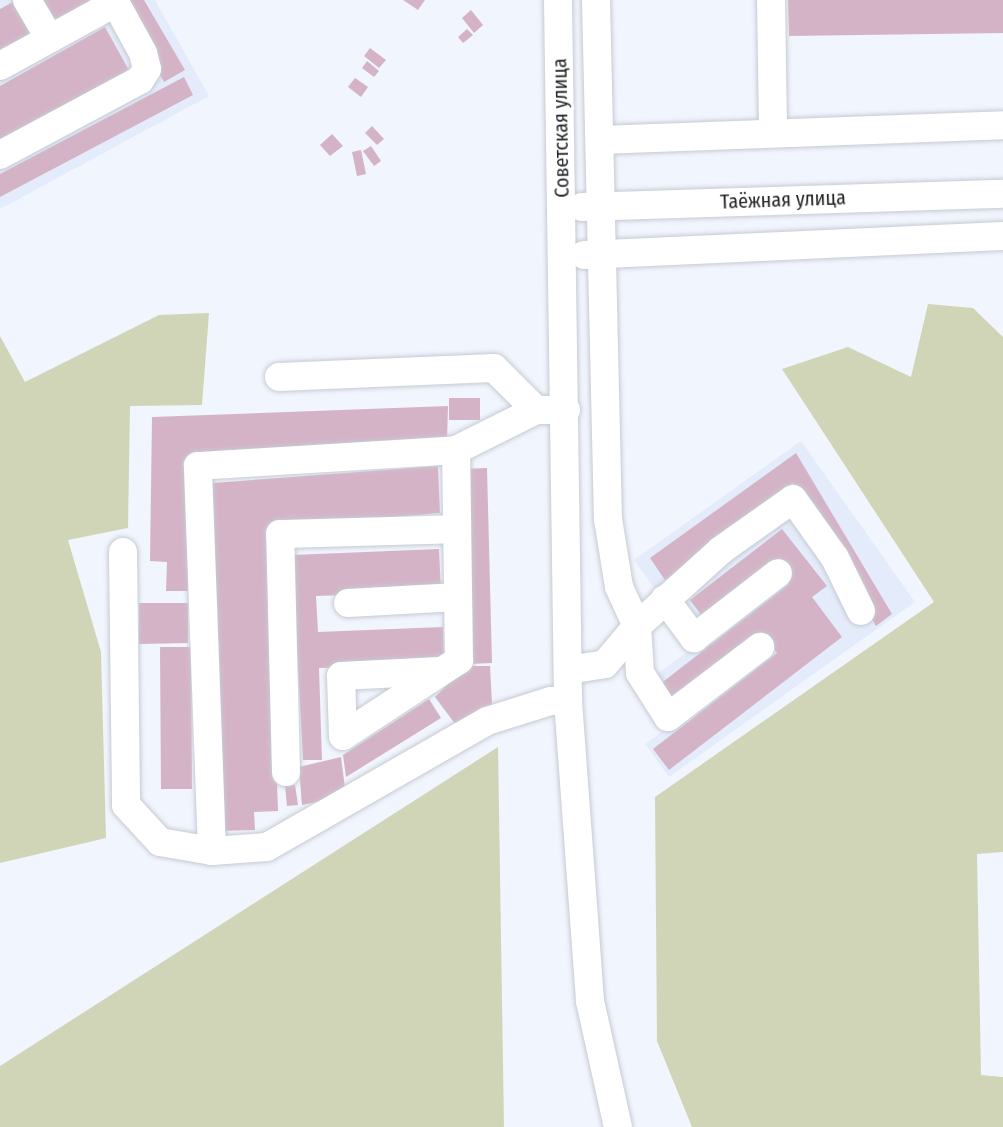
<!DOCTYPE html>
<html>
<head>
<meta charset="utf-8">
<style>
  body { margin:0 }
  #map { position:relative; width:1003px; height:1127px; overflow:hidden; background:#f1f5fd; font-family:"Fira Sans Condensed",sans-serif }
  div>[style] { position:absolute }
  .built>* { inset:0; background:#e4ecfb }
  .green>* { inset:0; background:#d1d5b7 }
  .building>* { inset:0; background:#d5b3c7 }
  .roads { filter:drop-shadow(0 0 2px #c6cad2) drop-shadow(0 0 2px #c6cad2) }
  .minor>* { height:28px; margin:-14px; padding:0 14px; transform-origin:14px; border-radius:14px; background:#fff }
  span { translate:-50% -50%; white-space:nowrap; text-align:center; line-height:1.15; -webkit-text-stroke:4.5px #fff; paint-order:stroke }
  .street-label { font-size:20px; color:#1f2023 }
</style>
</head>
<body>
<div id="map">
  <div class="built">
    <i style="clip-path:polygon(0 0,155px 0,209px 96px,0 209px)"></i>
    <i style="clip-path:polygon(801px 441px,915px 602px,669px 777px,645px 744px,666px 729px,637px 688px,696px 646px,634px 560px)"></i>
  </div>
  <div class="green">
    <i style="clip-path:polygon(928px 304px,973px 308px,1003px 337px,1003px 852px,977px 854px,981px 1075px,1003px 1077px,1003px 1127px,692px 1127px,657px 1041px,655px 797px,934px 602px,782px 369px,848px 347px,911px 377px)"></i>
    <i style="clip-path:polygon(209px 313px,202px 405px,130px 406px,128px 528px,68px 540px,101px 652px,106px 838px,0 863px,0 336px,25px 382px,159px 315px)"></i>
    <i style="clip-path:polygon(498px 747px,504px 1127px,0 1127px,0 1066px)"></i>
  </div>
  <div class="building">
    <i style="clip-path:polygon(37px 0,89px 0,91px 5px,53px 27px)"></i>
    <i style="clip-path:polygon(117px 0,144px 0,185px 70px,164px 82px)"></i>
    <i style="clip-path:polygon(403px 0,425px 0,418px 10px)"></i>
    <i style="clip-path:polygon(788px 0,1003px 0,1003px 33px,789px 36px)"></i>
    <i style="clip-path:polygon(13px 2px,34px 41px,0 60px,0 9px)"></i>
    <i style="clip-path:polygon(471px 10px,483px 25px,474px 33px,462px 18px)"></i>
    <i style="clip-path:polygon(105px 27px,131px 74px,0 147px,0 86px)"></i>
    <i style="clip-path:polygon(467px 29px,473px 35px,463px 43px,458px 37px)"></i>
    <i style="clip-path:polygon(370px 48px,386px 60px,379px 68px,364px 56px)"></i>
    <i style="clip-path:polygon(367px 61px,379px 71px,374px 77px,362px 68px)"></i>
    <i style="clip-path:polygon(184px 77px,193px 95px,0 197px,0 174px)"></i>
    <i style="clip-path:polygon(355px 78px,368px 87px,361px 97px,348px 87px)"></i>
    <i style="clip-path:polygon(372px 126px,384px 139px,377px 145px,365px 133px)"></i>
    <i style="clip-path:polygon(332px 134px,343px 146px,330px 156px,320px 145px)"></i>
    <i style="clip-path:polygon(371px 146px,381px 161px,374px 166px,363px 151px)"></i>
    <i style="clip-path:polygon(361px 150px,366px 174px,357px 176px,352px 152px)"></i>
    <i style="clip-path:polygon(449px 398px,480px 398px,480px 420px,449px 420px)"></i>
    <i style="clip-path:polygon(448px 406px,447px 442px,191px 454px,189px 591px,166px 591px,167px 562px,150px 561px,152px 417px)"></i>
    <i style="clip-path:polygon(796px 453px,892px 614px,876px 626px,793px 483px,665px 580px,650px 558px)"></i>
    <i style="clip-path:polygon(438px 466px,440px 513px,268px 528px,278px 811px,254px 812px,255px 830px,219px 831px,212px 483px)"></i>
    <i style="clip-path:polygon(487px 468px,492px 663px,468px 664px,462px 469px)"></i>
    <i style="clip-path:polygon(782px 529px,827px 586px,812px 597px,842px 637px,669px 770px,653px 749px,777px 653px,763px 634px,670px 706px,655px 688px,789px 584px,775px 566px,705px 620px,690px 600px)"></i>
    <i style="clip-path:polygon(439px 549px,441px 592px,316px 596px,318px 632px,443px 627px,444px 664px,319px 668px,322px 760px,303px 760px,292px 555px)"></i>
    <i style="clip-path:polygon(139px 603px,188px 603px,188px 643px,139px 644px)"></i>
    <i style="clip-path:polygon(160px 647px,191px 647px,192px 789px,161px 789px)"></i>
    <i style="clip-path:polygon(466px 666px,490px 666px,492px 704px,459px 729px,435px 697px)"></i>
    <i style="clip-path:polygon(429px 699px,441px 718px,346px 777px,343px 755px)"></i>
    <i style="clip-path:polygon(341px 757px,346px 796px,302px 805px,299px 767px)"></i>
    <i style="clip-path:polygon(295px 785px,298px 805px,287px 806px,285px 786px)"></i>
  </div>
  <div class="roads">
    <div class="minor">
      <i style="left:27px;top:0;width:45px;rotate:59.5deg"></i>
      <i style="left:558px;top:0;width:701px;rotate:89.18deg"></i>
      <i style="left:568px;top:701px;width:301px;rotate:85.8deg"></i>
      <i style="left:590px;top:1001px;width:129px;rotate:77.5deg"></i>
      <i style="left:596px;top:0;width:519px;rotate:88.68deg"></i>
      <i style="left:608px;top:519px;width:69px;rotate:80.8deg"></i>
      <i style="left:619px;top:587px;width:43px;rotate:65.2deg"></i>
      <i style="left:637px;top:626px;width:47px;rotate:86.3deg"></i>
      <i style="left:640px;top:673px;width:52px;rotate:57.5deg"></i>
      <i style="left:668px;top:717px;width:116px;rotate:-37.3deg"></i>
      <i style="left:771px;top:0;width:133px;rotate:89.1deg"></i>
      <i style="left:0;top:66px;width:131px;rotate:-28.7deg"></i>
      <i style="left:600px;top:140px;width:403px;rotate:-2.1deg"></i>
      <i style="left:0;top:155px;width:159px;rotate:-28.2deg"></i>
      <i style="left:140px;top:80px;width:13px;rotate:-58deg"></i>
      <i style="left:147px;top:69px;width:16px;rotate:-104deg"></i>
      <i style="left:143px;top:53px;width:60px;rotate:-118.7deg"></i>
      <i style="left:582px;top:207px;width:421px;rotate:-1.8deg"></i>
      <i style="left:584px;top:255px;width:419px;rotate:-2.6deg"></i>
      <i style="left:279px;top:377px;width:215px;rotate:-2.4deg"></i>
      <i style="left:494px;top:368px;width:59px;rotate:45deg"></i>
      <i style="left:123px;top:552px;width:253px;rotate:89.3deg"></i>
      <i style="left:126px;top:805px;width:50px;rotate:47.4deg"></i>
      <i style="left:160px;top:842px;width:53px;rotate:9.8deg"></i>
      <i style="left:212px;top:851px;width:55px;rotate:-4.2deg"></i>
      <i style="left:267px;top:847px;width:254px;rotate:-29.8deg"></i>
      <i style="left:487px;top:721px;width:67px;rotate:-17.4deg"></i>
      <i style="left:551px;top:701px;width:17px"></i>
      <i style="left:665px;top:599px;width:49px;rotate:53.4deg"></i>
      <i style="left:694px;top:638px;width:106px;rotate:-37.7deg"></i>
      <i style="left:348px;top:603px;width:110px;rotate:-3.1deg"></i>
      <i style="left:568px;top:670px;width:37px;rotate:-9deg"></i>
      <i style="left:605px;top:664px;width:50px;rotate:-49.9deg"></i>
      <i style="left:637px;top:626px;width:113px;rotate:-42.1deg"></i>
      <i style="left:721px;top:550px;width:88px;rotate:-35.3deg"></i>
      <i style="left:793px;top:499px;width:72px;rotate:54.6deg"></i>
      <i style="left:835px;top:558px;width:59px;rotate:63.9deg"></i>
      <i style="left:440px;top:671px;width:99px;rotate:177.1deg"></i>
      <i style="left:341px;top:676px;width:60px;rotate:88.1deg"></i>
      <i style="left:343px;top:736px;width:139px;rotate:-33.2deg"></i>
      <i style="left:459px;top:660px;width:210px;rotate:-90.8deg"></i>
      <i style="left:286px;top:772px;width:238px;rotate:-91.4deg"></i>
      <i style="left:280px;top:534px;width:177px;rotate:-1.6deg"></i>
      <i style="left:212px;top:851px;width:385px;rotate:-92.1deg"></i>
      <i style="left:198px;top:466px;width:258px;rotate:-3.5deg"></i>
      <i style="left:456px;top:450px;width:89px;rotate:-26.6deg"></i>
      <i style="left:536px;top:410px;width:30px"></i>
    </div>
  </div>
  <div class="street-label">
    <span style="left:561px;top:128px;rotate:-91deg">Советская улица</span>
    <span style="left:783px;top:200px;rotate:-2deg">Таёжная улица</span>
  </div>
</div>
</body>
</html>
